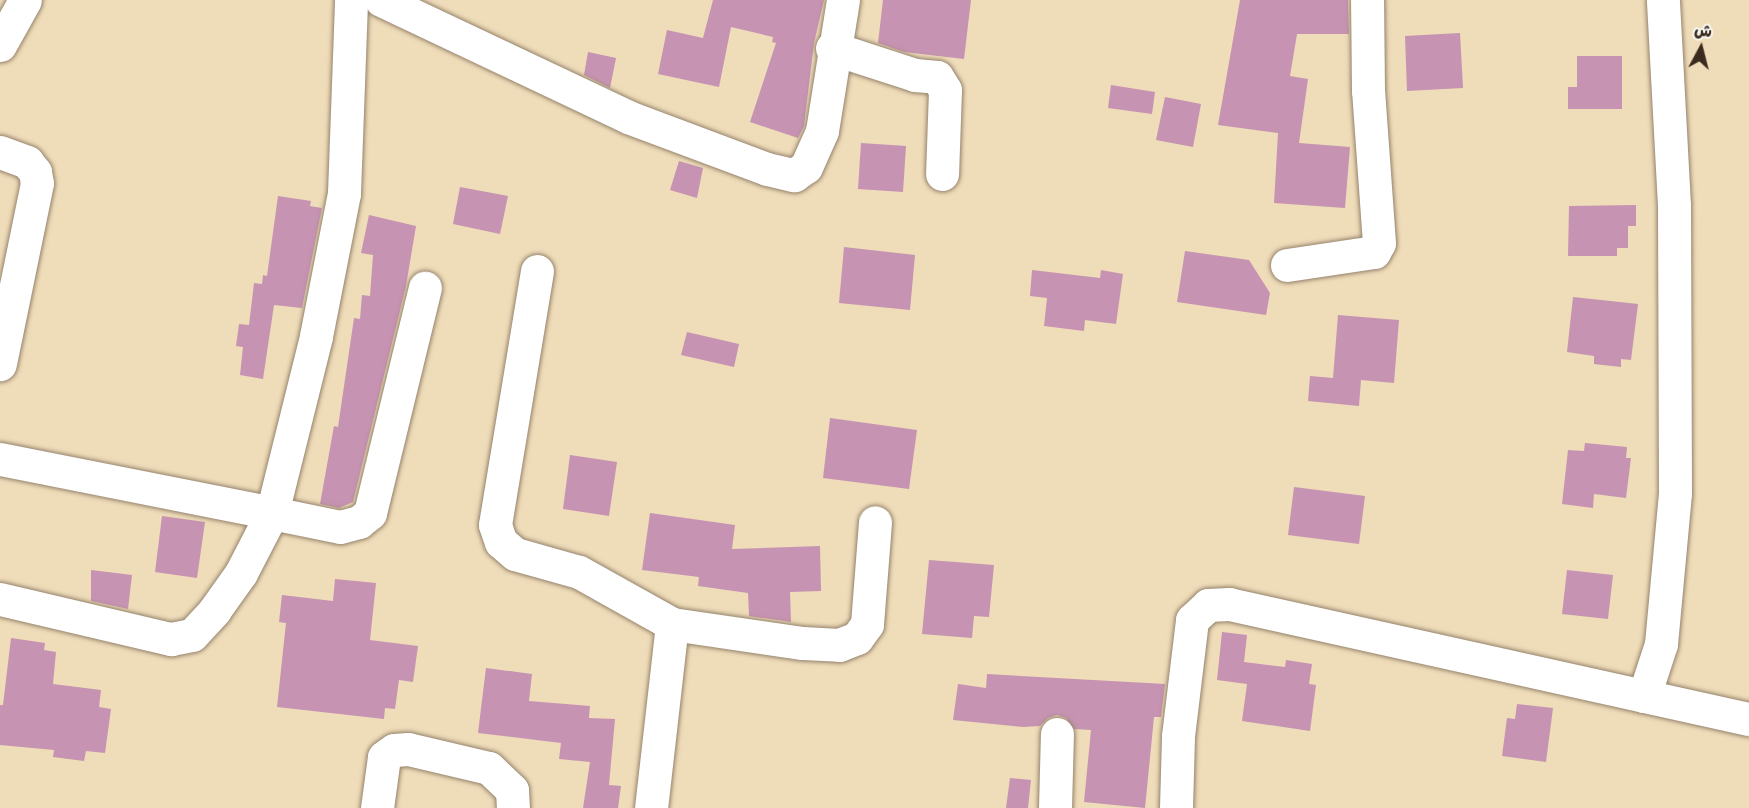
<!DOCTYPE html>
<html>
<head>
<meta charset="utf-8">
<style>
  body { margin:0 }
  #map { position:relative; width:1749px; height:808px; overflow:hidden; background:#efdcb9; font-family:"Patrick Hand","Playpen Sans Arabic",sans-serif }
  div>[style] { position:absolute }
  .building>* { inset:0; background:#c693b2 }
  .roads { filter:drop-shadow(0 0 2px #95836c) drop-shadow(0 0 2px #95836c) }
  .minor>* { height:33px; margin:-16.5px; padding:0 16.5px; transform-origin:16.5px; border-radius:16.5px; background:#fff }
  span { translate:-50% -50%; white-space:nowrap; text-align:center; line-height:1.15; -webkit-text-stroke:6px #f6f6f2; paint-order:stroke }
  .north { position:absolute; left:1671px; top:18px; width:60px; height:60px; -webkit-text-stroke:4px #f6f6f2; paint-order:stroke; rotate:7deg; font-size:16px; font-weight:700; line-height:24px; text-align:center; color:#3b2a1e }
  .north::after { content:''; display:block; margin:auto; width:21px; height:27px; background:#3b2a1e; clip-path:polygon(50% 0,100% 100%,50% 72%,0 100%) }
</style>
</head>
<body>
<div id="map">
  <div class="building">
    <i style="clip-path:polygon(713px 0,824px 0,814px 43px,804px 126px,798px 138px,750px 122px,776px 43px,772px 42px,773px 37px,731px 27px,719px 87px,658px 74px,667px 30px,703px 38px)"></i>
    <i style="clip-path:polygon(883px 0,971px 0,964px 59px,904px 52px,878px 43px)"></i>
    <i style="clip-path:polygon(1240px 0,1348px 0,1349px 34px,1297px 34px,1290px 76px,1308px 79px,1299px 143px,1350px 147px,1345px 208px,1274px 203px,1278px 133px,1218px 125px)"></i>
    <i style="clip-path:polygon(1460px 33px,1463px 88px,1407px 91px,1405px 36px)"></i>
    <i style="clip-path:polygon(588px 52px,616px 58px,610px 88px,584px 75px)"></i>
    <i style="clip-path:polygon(1577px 56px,1622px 56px,1622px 109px,1568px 109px,1568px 87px,1577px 87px)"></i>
    <i style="clip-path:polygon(1111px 85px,1155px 92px,1152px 114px,1108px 108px)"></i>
    <i style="clip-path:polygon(1165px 97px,1201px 104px,1193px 147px,1156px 140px)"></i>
    <i style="clip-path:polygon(861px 143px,906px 146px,903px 192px,858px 189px)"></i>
    <i style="clip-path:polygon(679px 161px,703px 168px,697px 198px,670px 190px)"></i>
    <i style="clip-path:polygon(460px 187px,508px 196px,500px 234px,453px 224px)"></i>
    <i style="clip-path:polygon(278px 196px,311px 201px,310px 206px,322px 208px,302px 308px,274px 305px,263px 379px,240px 375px,243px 347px,236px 346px,239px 324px,249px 325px,254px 283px,262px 284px,263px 275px,267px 276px)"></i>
    <i style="clip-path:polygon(1636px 205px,1636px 226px,1628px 226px,1628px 248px,1617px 248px,1617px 256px,1568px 256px,1569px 206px)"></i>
    <i style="clip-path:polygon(369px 215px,416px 226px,406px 286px,353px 502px,339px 508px,320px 504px,334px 426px,338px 427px,354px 318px,360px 319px,362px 295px,370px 296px,373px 255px,361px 253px)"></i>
    <i style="clip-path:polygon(844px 247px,915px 255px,910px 310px,839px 303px)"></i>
    <i style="clip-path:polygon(1185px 251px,1249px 260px,1270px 293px,1266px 315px,1177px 302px)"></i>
    <i style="clip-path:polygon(1032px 270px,1100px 278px,1101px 270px,1123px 274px,1116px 324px,1085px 320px,1084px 331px,1044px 326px,1047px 298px,1030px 296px)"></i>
    <i style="clip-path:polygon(1573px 297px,1638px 304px,1631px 360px,1621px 359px,1621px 367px,1594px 364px,1594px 356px,1567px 352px)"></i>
    <i style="clip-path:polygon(1338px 315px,1399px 320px,1394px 383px,1361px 380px,1359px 406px,1308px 401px,1310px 376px,1333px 378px)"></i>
    <i style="clip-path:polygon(687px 332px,739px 344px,734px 367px,681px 355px)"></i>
    <i style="clip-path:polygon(830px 418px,917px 430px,909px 489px,823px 478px)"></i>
    <i style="clip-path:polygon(1585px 443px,1627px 447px,1626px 458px,1631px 458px,1626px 498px,1594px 494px,1593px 508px,1562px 504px,1568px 450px,1584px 451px)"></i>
    <i style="clip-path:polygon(570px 455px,617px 462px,609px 516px,563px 509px)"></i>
    <i style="clip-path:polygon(1294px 487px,1365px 496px,1359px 544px,1288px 535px)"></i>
    <i style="clip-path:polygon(650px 513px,735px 525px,732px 549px,820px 546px,821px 591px,790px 592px,791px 622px,749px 616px,748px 593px,698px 586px,699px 577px,642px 570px)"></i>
    <i style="clip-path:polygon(162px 516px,205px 522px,197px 578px,155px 572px)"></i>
    <i style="clip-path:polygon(929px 560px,994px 565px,989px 617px,974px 616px,972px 638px,922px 634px)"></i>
    <i style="clip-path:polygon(91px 570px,132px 575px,128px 609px,91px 601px)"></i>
    <i style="clip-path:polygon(1567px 570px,1613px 575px,1608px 619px,1562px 614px)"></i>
    <i style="clip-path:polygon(335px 579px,376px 583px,370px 640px,418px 646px,413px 682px,399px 680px,395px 709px,385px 708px,384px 719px,277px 707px,286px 623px,279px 622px,282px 595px,333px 601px)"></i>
    <i style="clip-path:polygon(1222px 632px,1247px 635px,1244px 662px,1285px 667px,1286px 660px,1312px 664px,1309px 684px,1316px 685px,1310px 731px,1242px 721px,1247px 684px,1217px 680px)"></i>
    <i style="clip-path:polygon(11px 638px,45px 643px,44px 650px,56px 652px,53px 684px,101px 690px,99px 707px,111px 709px,105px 753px,86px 751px,84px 761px,53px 757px,54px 750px,0 745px,0 705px,3px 705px)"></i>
    <i style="clip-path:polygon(486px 668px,532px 674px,529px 701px,590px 706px,589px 718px,615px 719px,609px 785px,621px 786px,618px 808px,583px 808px,590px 762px,559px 759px,561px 743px,478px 733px)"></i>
    <i style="clip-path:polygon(987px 674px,1165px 684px,1161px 717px,1154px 717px,1145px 808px,1084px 802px,1091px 730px,1074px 729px,1066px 718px,1057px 715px,1048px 718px,1040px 726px,1023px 727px,953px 720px,958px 684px,986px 688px)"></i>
    <i style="clip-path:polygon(1517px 704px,1553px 708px,1546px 762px,1502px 756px,1507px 718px,1515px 719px)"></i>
    <i style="clip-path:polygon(1010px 778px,1031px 780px,1028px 808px,1006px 808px)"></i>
  </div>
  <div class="roads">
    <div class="minor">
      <i style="left:381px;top:0;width:273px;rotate:25.3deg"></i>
      <i style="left:628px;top:117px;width:148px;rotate:20.5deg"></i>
      <i style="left:767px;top:169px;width:28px;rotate:13deg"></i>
      <i style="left:794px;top:175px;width:14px;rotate:-34deg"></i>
      <i style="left:806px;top:167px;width:39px;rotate:-66deg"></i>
      <i style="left:822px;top:131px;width:133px;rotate:-80.9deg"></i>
      <i style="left:0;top:45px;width:51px;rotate:-60.9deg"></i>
      <i style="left:832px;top:48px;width:87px;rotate:18deg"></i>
      <i style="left:915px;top:75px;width:22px;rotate:5deg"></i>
      <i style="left:937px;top:77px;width:15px;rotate:58deg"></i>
      <i style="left:945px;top:90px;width:84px;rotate:92deg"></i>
      <i style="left:0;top:152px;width:29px;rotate:20deg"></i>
      <i style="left:27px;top:162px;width:13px;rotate:51deg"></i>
      <i style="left:35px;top:172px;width:11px;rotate:80deg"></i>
      <i style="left:37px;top:183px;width:185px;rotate:101.6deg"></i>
      <i style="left:1287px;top:265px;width:88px;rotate:-8.5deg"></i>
      <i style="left:1374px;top:252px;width:10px;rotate:-61deg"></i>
      <i style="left:1379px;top:243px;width:152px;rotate:-94.1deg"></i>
      <i style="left:1368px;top:91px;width:91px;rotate:-90.6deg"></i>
      <i style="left:537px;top:271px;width:257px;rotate:99.4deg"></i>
      <i style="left:495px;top:525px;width:18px;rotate:71deg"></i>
      <i style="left:501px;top:542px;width:18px;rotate:41deg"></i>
      <i style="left:515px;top:554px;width:66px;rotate:15.7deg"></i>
      <i style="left:579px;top:572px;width:107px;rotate:29.2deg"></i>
      <i style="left:672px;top:624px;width:185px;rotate:96.5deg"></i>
      <i style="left:0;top:459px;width:277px;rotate:11.2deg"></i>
      <i style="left:272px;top:513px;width:182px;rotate:-76deg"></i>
      <i style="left:316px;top:336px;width:146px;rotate:-78.9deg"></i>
      <i style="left:344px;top:193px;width:193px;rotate:-87.9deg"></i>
      <i style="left:0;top:599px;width:176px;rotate:13.2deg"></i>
      <i style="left:171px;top:639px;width:21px;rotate:-11deg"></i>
      <i style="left:192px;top:635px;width:33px;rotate:-47deg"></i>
      <i style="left:214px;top:611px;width:47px;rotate:-54.6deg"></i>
      <i style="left:241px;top:573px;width:68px;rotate:-62.7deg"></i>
      <i style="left:272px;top:513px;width:69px;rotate:11.6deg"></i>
      <i style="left:340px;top:527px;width:20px;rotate:-15deg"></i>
      <i style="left:359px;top:522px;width:14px;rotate:-39deg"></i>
      <i style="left:370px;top:513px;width:232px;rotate:-76.3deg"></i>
      <i style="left:672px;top:624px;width:132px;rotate:8.3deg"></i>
      <i style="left:803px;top:643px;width:36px;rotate:3deg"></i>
      <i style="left:839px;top:645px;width:19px;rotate:-21deg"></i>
      <i style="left:857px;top:638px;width:17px;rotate:-54deg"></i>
      <i style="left:867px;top:624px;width:102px;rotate:-85.5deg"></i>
      <i style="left:1644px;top:696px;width:107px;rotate:12.4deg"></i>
      <i style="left:377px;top:808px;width:51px;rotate:-82.2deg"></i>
      <i style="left:384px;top:757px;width:12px;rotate:-35deg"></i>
      <i style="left:394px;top:750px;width:14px;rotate:-4deg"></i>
      <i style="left:408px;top:749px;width:83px;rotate:13.2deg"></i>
      <i style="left:489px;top:768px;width:32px;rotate:44deg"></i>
      <i style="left:512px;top:790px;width:18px;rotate:87deg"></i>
      <i style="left:1055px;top:808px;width:74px;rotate:-88.5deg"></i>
      <i style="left:1176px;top:808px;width:72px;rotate:-88.4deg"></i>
      <i style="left:1178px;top:736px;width:117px;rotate:-83.1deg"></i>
      <i style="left:1192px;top:620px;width:22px;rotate:-43deg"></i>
      <i style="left:1208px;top:605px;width:21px;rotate:-3deg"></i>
      <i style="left:1229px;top:604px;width:425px;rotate:12.5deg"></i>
      <i style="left:1644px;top:696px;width:55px;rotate:-71.9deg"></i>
      <i style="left:1661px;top:644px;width:152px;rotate:-84.7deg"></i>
      <i style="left:1675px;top:493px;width:288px;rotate:-90.2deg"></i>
      <i style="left:1674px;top:205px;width:205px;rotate:-93.1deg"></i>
    </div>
  </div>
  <div class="north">ش</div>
</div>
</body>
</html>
